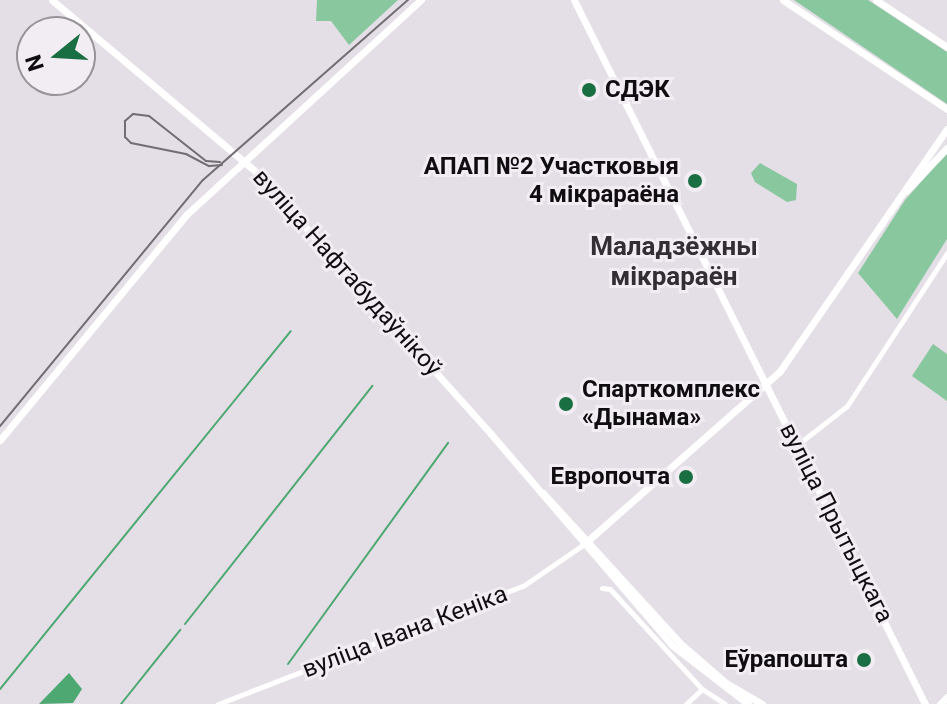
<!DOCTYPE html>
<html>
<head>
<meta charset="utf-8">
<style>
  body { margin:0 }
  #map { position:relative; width:947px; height:704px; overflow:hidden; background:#e4dee6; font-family:Roboto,sans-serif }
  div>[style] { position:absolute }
  .green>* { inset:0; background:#89c89e }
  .water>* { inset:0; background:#4da872 }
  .stream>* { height:2px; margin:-1px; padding:0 1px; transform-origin:1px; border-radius:1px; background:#4da872 }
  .street>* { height:5px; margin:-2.5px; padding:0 2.5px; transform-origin:2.5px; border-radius:2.5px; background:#fff }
  .secondary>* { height:7px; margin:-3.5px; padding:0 3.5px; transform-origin:3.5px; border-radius:3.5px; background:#fff }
  .tram>* { height:2px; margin:-1px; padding:0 1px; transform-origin:1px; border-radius:1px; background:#716d72 }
  .dots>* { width:22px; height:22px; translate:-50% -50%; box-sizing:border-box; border:4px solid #f2ecf3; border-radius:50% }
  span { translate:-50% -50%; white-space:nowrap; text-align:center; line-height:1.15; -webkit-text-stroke:6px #f2ecf3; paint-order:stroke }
  .poi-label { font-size:24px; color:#0f0d10; font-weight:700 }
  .left { translate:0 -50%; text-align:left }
  .right { translate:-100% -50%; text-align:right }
  .street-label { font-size:24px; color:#0f0d10 }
  .neighbourhood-label { font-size:26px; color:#332e34; font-weight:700 }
  .north { position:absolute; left:16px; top:16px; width:80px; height:80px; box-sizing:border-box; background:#f2ecf3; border:2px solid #979398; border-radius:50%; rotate:252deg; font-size:22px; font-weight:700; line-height:32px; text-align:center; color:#0f0d10 }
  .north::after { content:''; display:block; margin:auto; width:28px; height:36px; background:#196f42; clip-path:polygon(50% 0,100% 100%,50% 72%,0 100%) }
</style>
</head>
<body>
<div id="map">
  <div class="green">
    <i style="clip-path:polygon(317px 0,398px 0,349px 45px,331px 21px,316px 21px)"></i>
    <i style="clip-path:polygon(794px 0,868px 0,947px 52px,947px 104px)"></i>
    <i style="clip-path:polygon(947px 153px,947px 239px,897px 319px,858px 273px,905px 200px)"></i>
    <i style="clip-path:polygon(760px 163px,797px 184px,796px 200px,787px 202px,755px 182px,751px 173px)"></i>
    <i style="clip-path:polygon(933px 344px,947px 354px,947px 401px,912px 376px)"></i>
  </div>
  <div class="water">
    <i style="clip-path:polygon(69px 673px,82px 689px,73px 703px,39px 704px)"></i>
  </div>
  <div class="stream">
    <i style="left:185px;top:624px;width:303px;rotate:-51.8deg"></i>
    <i style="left:288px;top:664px;width:273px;rotate:-54.1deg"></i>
    <i style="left:0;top:689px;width:461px;rotate:-50.9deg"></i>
    <i style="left:121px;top:704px;width:95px;rotate:-51.4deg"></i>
  </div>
  <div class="street">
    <i style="left:797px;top:445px;width:63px;rotate:-38deg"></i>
    <i style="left:847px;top:406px;width:183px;rotate:-56.8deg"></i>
    <i style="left:602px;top:588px;width:8px;rotate:7deg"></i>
    <i style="left:610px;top:589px;width:136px;rotate:47.4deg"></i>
    <i style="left:218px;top:704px;width:327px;rotate:-21.2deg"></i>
    <i style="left:523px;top:586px;width:74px;rotate:-34.5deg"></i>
    <i style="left:686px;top:704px;width:22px;rotate:-43deg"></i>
    <i style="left:702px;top:689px;width:27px;rotate:33deg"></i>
  </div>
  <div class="secondary">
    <i style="left:52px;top:0;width:267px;rotate:40.1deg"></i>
    <i style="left:256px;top:172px;width:352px;rotate:48.1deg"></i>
    <i style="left:491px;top:434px;width:279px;rotate:49.4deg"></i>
    <i style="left:673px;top:646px;width:95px;rotate:37.7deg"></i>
    <i style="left:574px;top:0;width:787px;rotate:63.5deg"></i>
    <i style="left:783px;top:0;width:197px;rotate:33.6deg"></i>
    <i style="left:876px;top:0;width:85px;rotate:33.5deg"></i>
    <i style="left:906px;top:191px;width:59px;rotate:-46.4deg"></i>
    <i style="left:0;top:440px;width:292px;rotate:-50.4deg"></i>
    <i style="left:186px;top:215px;width:319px;rotate:-42.5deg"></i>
    <i style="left:543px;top:493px;width:206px;rotate:47.6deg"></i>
    <i style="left:682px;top:645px;width:58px;rotate:40.8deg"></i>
    <i style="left:726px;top:683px;width:42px;rotate:30.3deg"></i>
    <i style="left:584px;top:544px;width:261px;rotate:-41.4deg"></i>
    <i style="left:780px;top:371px;width:294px;rotate:-55.4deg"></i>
    <i style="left:940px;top:704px;width:10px;rotate:-45deg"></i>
  </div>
  <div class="tram">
    <i style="left:220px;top:162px;width:14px;rotate:-176deg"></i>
    <i style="left:206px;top:161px;width:73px;rotate:-141.7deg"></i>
    <i style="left:149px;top:116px;width:16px;rotate:-173deg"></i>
    <i style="left:133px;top:114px;width:11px;rotate:139deg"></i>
    <i style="left:125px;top:121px;width:16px;rotate:90deg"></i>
    <i style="left:125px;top:137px;width:8px;rotate:45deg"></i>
    <i style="left:131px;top:143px;width:56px;rotate:11.3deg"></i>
    <i style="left:186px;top:154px;width:26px;rotate:28deg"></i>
    <i style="left:209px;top:166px;width:13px;rotate:-4deg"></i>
    <i style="left:0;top:426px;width:319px;rotate:-50.5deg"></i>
    <i style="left:203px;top:180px;width:273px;rotate:-41.3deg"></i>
  </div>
  <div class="dots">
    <i style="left:589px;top:90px;background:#196f42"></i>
    <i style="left:695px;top:181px;background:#196f42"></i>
    <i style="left:566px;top:404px;background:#196f42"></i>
    <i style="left:686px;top:477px;background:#196f42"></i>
    <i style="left:864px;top:660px;background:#196f42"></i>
  </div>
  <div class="poi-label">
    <span class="left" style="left:605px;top:90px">СДЭК</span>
    <span class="right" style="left:679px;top:181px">АПАП №2 Участковыя<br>4 мікрараёна</span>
    <span class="left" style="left:582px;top:404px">Спарткомплекс<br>«Дынама»</span>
    <span class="right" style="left:670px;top:477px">Европочта</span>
    <span class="right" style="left:848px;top:660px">Еўрапошта</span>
  </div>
  <div class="street-label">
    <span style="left:347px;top:273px;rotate:48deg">вуліца Нафтабудаўнікоў</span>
    <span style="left:836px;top:523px;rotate:63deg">вуліца Прытыцкага</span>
    <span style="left:405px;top:632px;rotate:-21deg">вуліца Івана Кеніка</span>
  </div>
  <div class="neighbourhood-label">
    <span style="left:674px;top:262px">Маладзёжны<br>мікрараён</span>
  </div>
  <div class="north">N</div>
</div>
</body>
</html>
